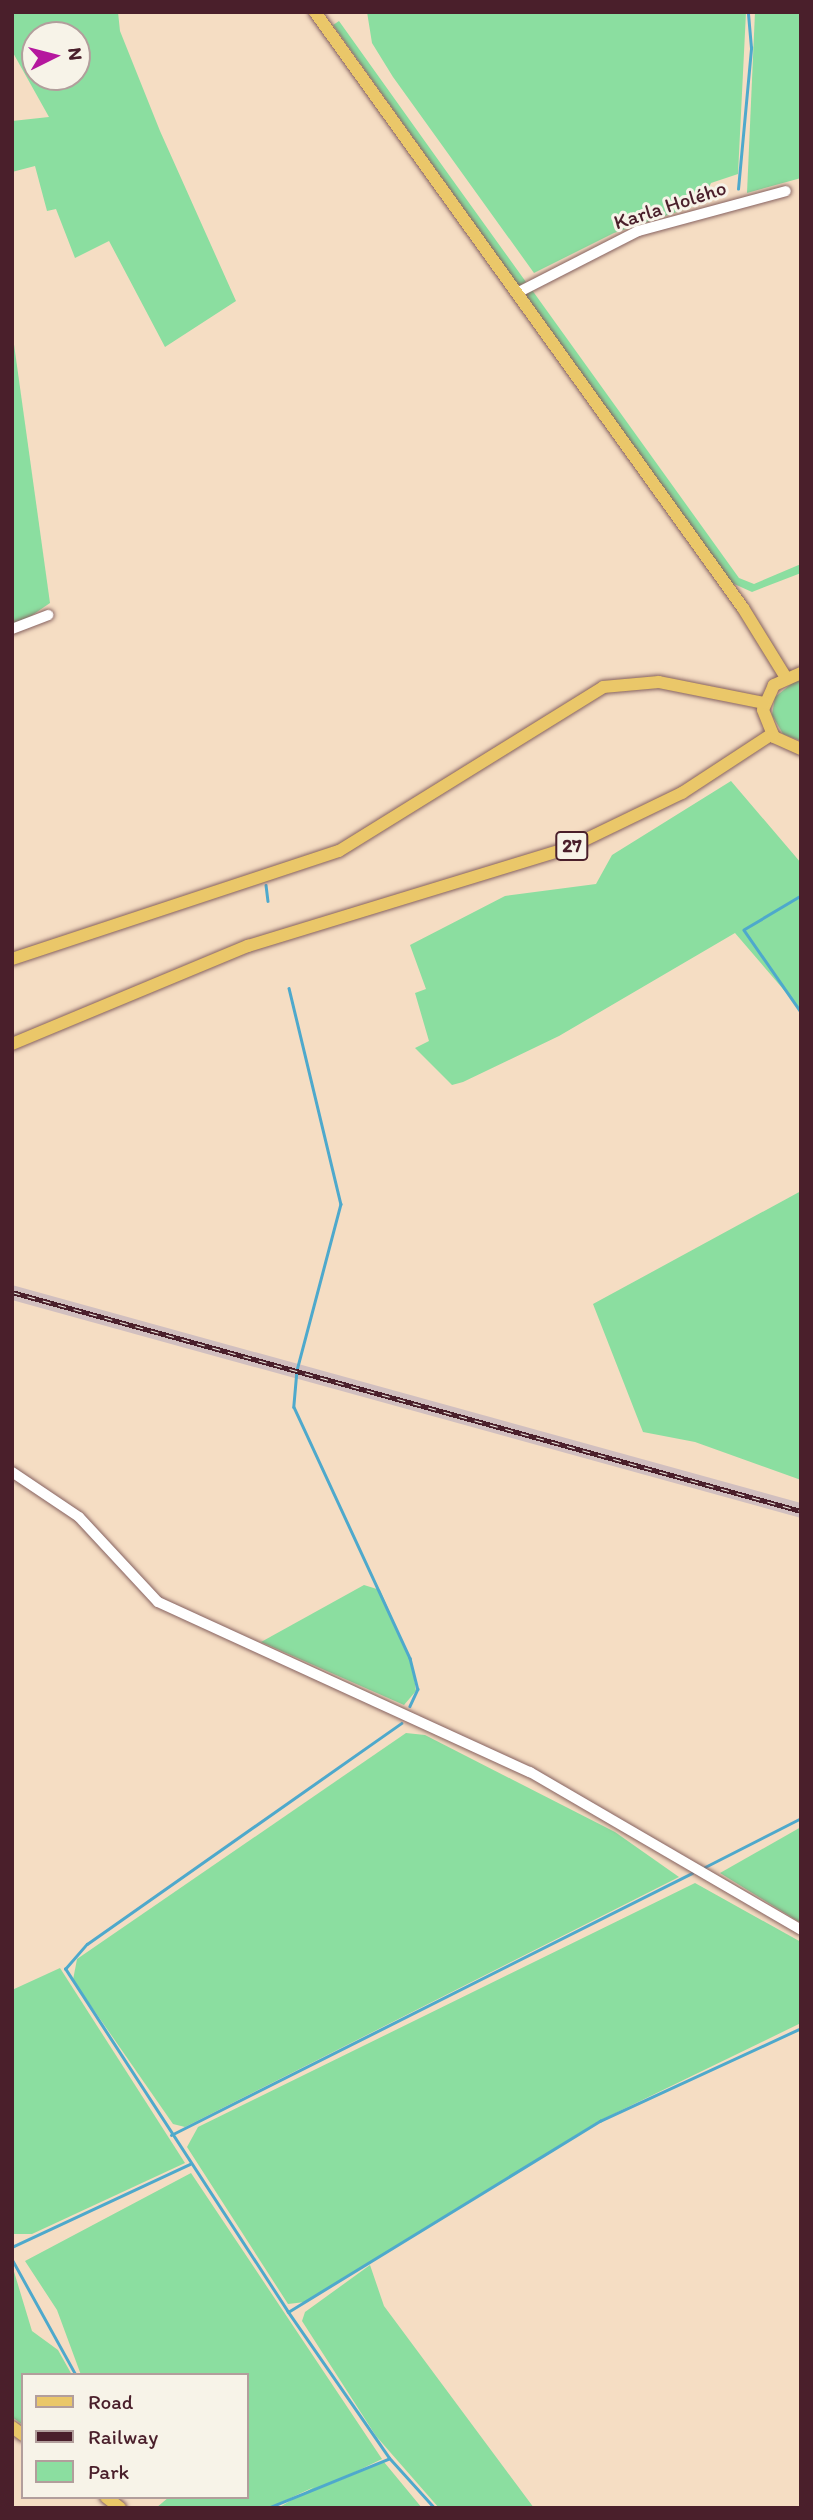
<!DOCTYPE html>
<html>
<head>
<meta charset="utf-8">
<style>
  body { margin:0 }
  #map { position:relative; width:813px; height:2520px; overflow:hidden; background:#f5ddc3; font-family:Itim,sans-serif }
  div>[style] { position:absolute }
  .industrial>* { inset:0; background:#d1bfbf }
  .green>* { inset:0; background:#8bdea0 }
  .stream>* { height:2.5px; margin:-1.25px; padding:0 1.25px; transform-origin:1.25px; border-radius:1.25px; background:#4ea9cc }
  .roads { filter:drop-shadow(0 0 2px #866260) drop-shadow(0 0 2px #866260) }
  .minor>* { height:10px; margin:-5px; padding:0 5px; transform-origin:5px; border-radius:5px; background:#fff }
  .major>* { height:12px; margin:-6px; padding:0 6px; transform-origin:6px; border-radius:6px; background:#eac769 }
  .rail>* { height:5px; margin-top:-2.5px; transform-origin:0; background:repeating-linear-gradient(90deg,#f7f3e8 0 8px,#4a1f2b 0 16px); box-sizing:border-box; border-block:2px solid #4a1f2b }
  span { translate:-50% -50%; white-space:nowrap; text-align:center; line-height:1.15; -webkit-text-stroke:6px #f7f3e8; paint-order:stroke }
  .shield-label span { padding:2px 5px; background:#f7f3e8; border:2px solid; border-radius:5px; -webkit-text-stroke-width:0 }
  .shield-label { font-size:19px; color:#4a1f2b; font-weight:700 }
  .street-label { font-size:21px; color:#4a1f2b }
  .frame { position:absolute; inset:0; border:14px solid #4a1f2b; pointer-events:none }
  .legend { position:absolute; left:21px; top:2373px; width:228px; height:126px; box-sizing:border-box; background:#f7f3e8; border:2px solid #b29e9c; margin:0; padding:9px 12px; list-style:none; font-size:21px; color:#4a1f2b }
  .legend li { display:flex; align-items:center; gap:14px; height:35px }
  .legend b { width:35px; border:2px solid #b29e9c }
  .north { position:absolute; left:21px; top:21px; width:70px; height:70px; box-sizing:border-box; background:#f7f3e8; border:2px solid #b29e9c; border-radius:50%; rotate:84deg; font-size:19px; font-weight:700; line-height:28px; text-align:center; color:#4a1f2b }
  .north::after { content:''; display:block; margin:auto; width:24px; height:32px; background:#b5179e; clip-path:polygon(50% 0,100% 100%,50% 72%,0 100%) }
</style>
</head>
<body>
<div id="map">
  <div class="industrial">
    <i style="clip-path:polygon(12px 1285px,801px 1503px,801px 1518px,12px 1300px)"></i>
  </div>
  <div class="green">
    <i style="clip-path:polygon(evenodd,12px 12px,118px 12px,120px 31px,160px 131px,236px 301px,165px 347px,109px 241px,75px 258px,56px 209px,47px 211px,35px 166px,12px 172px,12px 121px,49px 117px,12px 51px,12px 12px,35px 35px,77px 35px,77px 77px,35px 77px,35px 35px)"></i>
    <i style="clip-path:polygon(367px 12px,746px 12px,738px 174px,711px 183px,701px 204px,614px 233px,534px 273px,393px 77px,372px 43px)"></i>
    <i style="clip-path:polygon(755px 12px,801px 12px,801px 178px,747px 193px)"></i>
    <i style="clip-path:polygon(339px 21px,449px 175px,526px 282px,519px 286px,477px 227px,333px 25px)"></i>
    <i style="clip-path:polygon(532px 290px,739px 578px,754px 584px,801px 564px,801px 573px,752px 592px,732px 583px,525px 294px)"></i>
    <i style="clip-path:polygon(12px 330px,50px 603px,12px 629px)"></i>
    <i style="clip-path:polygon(795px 681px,801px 681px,801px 741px,783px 734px,772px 715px,775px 697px)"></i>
    <i style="clip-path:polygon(731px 781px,801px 863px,801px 1010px,735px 933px,559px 1036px,463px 1082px,452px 1085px,415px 1048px,429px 1041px,415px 993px,426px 989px,410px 945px,505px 896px,596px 884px,612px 855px)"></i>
    <i style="clip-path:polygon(801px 1191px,801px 1480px,695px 1442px,643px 1432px,593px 1304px)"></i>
    <i style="clip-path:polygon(364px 1585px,380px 1590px,412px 1663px,416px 1691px,404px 1705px,261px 1642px)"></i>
    <i style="clip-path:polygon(406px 1733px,425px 1735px,615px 1832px,679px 1877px,185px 2127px,173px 2124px,73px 1980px,77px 1959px)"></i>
    <i style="clip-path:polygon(801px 1827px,801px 1923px,720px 1873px)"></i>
    <i style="clip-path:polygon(695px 1883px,801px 1942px,801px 2023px,599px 2121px,305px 2302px,288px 2304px,187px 2147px,198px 2127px)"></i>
    <i style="clip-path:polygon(60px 1968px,185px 2163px,32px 2234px,12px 2234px,12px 1990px)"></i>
    <i style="clip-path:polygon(191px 2173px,382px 2459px,326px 2486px,384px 2462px,422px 2508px,278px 2508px,314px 2487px,269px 2508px,156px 2508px,169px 2497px,247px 2497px,247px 2375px,81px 2375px,57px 2310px,25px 2261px)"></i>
    <i style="clip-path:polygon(12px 2265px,32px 2331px,58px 2350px,72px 2375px,23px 2375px,23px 2425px,12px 2417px)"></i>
    <i style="clip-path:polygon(370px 2265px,384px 2306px,534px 2508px,439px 2508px,376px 2436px,302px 2321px,305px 2312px)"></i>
  </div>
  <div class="stream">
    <i style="left:738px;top:189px;width:142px;rotate:-84.7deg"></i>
    <i style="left:751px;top:48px;width:36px;rotate:-95deg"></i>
    <i style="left:266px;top:885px;width:16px;rotate:83deg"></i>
    <i style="left:801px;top:896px;width:66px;rotate:149.2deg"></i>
    <i style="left:744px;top:930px;width:100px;rotate:55.2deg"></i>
    <i style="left:289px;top:988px;width:222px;rotate:76.5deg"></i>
    <i style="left:341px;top:1204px;width:172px;rotate:104.8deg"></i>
    <i style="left:297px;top:1370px;width:37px;rotate:95deg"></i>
    <i style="left:294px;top:1407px;width:277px;rotate:65.2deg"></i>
    <i style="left:410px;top:1658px;width:32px;rotate:76deg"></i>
    <i style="left:418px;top:1689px;width:19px;rotate:115deg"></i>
    <i style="left:705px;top:1867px;width:108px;rotate:-27deg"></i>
    <i style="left:171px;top:2135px;width:583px;rotate:-26.7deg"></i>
    <i style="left:12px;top:2247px;width:196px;rotate:-25deg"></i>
    <i style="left:12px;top:2259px;width:132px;rotate:61.1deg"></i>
    <i style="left:288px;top:2312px;width:409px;rotate:-123deg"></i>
    <i style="left:65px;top:1969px;width:33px;rotate:-49deg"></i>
    <i style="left:87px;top:1944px;width:384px;rotate:-35.1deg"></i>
    <i style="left:268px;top:2508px;width:130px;rotate:-22.2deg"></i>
    <i style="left:434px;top:2508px;width:67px;rotate:-132deg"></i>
    <i style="left:389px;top:2458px;width:178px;rotate:-124.7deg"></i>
    <i style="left:288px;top:2312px;width:366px;rotate:-31.5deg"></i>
    <i style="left:600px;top:2121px;width:221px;rotate:-24.8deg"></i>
  </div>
  <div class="roads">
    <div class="minor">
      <i style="left:517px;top:293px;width:136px;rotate:-27.1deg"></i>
      <i style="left:638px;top:231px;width:153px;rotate:-15.1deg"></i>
      <i style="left:12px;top:629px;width:39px;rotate:-21deg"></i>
      <i style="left:12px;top:1472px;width:81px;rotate:33.9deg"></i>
      <i style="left:79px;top:1517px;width:116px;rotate:47.1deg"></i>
      <i style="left:158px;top:1602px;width:409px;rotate:24.6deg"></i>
      <i style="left:530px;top:1772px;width:314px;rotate:30.2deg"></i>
    </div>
    <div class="major">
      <i style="left:315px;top:12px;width:734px;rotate:54.32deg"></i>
      <i style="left:743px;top:608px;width:80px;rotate:58.3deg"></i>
      <i style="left:801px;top:673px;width:30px;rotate:156deg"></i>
      <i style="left:774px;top:685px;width:27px;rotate:114deg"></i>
      <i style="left:763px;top:710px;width:29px;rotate:68deg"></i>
      <i style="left:774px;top:737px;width:30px;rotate:24deg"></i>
      <i style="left:12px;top:959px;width:344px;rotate:-18.3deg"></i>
      <i style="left:339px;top:851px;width:311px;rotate:-31.8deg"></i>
      <i style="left:603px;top:687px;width:56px;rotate:-5.1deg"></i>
      <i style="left:659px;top:682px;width:107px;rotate:11.3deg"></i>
      <i style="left:12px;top:1044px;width:256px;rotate:-22.6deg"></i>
      <i style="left:248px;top:946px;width:335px;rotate:-17deg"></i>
      <i style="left:568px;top:848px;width:127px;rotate:-25.8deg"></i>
      <i style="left:682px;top:793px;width:108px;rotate:-33.2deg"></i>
      <i style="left:12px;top:2427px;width:14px;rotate:36deg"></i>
      <i style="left:106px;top:2497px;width:18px;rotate:38deg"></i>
    </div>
  </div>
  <div class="rail">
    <i style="left:12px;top:1292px;width:819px;rotate:15.51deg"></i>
  </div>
  <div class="shield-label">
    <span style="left:572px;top:846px">27</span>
  </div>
  <div class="street-label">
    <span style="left:670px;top:205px;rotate:-18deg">Karla Holého</span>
  </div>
  <div class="frame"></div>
  <ul class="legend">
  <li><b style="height:9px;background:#eac769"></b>Road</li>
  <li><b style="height:9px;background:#4a1f2b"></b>Railway</li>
  <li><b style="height:19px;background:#8bdea0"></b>Park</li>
  </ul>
  <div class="north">N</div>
</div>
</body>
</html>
